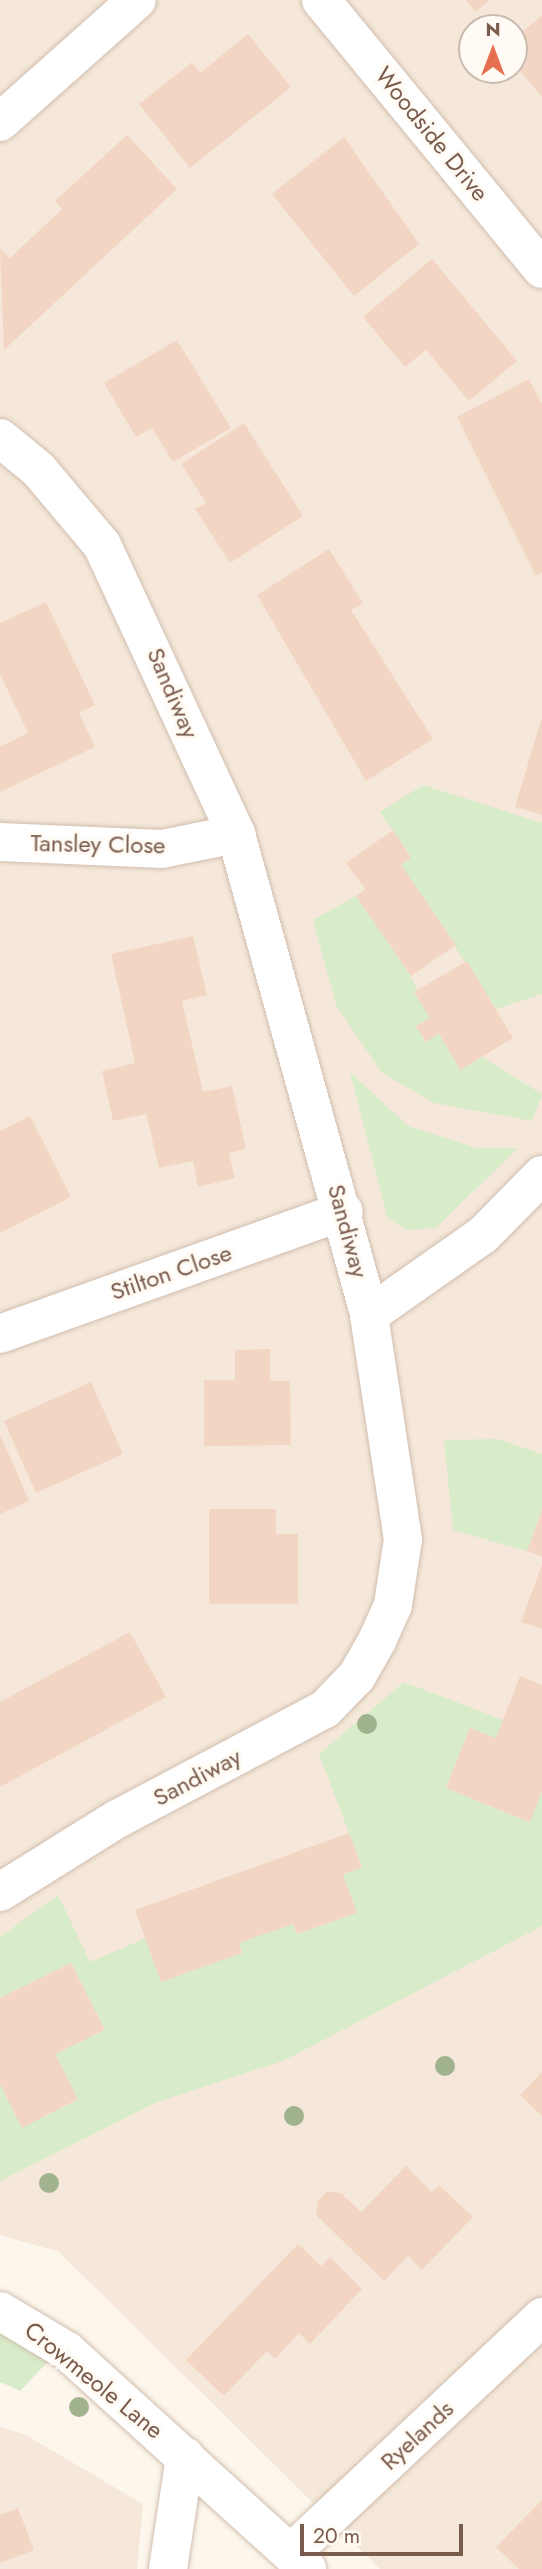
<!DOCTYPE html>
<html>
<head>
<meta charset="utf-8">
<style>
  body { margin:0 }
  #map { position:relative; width:542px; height:2569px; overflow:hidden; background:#fdf6ec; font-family:Jost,sans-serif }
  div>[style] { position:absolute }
  .residential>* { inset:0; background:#f5e8da }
  .green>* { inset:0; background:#d8ecc9 }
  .building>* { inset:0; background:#f3d5c3 }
  .roads { filter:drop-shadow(0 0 2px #d1beb0) drop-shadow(0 0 2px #d1beb0) }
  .minor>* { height:38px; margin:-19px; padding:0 19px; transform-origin:19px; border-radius:19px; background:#fff }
  .trees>* { width:20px; height:20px; margin:-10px; border-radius:50%; background:#a0b28e }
  span { translate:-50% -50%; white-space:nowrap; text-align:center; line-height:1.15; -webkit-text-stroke:6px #fffaf3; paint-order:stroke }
  .street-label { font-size:24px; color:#7a5c4d }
  .north { position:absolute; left:458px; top:14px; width:70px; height:70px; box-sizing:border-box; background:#fffaf3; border:2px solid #cabbb1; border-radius:50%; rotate:0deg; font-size:19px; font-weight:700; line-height:28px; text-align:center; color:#7a5c4d }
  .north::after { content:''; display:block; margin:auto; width:24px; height:32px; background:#e76f51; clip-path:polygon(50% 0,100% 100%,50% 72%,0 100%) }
  .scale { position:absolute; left:300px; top:2524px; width:163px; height:32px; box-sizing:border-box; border:4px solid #7a5c4d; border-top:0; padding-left:9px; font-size:21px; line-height:24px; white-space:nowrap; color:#7a5c4d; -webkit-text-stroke:5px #fffaf3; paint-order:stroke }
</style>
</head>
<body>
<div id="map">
  <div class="residential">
    <i style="clip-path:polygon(evenodd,0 0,542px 0,542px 2569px,380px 2569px,59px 2252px,0 2235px,0 0,472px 28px,514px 28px,514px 70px,472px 70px,472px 28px)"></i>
    <i style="clip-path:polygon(0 2427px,24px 2434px,143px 2504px,137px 2569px,0 2569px)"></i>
  </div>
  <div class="green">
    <i style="clip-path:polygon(423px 785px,542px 823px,542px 994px,496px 1009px,401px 865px,411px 857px,380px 812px)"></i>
    <i style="clip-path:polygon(356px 896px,411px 976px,430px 1018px,416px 1026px,425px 1041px,439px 1033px,460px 1069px,482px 1057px,542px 1094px,532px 1121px,434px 1103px,382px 1073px,336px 1005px,313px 920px)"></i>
    <i style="clip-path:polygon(350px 1072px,408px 1126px,477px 1148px,518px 1148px,436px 1228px,406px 1230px,387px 1217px)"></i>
    <i style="clip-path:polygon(498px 1439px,542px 1454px,542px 1509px,527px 1551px,453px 1530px,444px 1440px)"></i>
    <i style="clip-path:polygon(404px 1682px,503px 1720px,496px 1738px,470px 1728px,446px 1788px,529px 1822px,542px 1791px,542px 1926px,283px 2061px,157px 2102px,0 2181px,0 2084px,22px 2127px,78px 2100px,55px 2054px,105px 2030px,71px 1963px,0 1998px,0 1937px,58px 1895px,90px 1962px,146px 1938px,242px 1953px,239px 1943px,293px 1924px,297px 1934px,356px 1913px,343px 1875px,362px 1867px,319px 1754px)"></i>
    <i style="clip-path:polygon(0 2330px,55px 2354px,20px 2391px,0 2382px)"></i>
  </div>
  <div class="building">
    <i style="clip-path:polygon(466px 0,490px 0,476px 12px)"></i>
    <i style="clip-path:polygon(542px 15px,542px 97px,514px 64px,514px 39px)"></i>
    <i style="clip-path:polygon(248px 34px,291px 87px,190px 168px,139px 104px,192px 62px,200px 73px)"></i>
    <i style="clip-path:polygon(127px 135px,177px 189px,4px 350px,0 248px,10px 258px,62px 209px,55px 201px)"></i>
    <i style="clip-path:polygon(344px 137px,419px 244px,354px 296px,272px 194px)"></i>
    <i style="clip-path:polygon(432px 259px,517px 361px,469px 401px,426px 350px,405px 367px,363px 317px)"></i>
    <i style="clip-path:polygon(177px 340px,231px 428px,173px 462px,152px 428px,136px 437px,104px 383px)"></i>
    <i style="clip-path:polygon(529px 379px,542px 404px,542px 572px,536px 576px,457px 417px)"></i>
    <i style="clip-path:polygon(244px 423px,303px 516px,230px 563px,195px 509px,206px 503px,181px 464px)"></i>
    <i style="clip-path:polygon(329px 549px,363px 603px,351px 610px,433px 739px,366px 781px,257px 595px)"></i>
    <i style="clip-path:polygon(46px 602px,95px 705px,79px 713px,95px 747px,0 792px,0 747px,28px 733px,0 674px,0 623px)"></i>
    <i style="clip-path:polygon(541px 720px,542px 720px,542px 815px,515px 807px)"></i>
    <i style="clip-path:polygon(393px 830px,411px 858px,401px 865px,456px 945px,411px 976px,356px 896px,365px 889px,346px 863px)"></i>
    <i style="clip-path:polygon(193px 936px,207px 995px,182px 1001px,203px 1092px,232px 1086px,246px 1149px,229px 1153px,235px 1178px,198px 1187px,193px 1161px,159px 1168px,146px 1114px,113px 1121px,102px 1071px,135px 1063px,111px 954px)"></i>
    <i style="clip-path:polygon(467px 961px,513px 1038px,460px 1070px,439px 1033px,426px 1042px,416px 1026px,430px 1018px,414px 992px)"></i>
    <i style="clip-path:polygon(30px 1116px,71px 1197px,0 1233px,0 1131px)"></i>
    <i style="clip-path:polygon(270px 1349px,270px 1381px,290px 1381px,291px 1445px,204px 1446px,204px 1380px,235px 1380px,235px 1350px)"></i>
    <i style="clip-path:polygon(91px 1382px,123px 1454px,36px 1493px,4px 1421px)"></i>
    <i style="clip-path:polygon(0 1434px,29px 1501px,0 1514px)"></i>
    <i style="clip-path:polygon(209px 1509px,276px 1509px,276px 1534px,298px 1534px,298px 1604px,209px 1604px)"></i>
    <i style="clip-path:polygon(542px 1510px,542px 1557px,527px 1551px)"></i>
    <i style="clip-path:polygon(542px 1564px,542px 1629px,521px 1622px)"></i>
    <i style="clip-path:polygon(130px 1632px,166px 1697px,0 1787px,0 1702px)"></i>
    <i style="clip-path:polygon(520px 1676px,542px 1685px,542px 1791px,530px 1822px,446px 1788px,470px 1728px,496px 1738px)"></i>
    <i style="clip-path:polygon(349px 1833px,362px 1867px,343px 1875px,357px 1913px,297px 1934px,293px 1924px,239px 1943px,242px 1953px,161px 1982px,135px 1910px)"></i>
    <i style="clip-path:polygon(71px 1963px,105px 2030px,55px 2054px,78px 2099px,22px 2128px,0 2084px,0 1998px)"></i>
    <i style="clip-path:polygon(542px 2072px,542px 2116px,520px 2095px)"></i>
    <i style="clip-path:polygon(406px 2166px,432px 2192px,439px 2185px,473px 2217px,422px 2270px,408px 2256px,384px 2281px,316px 2215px,318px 2201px,327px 2191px,341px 2193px,361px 2212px)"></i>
    <i style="clip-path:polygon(298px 2244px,321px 2266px,330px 2257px,362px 2289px,310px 2344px,299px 2333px,275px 2359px,267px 2351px,224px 2396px,186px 2360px)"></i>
    <i style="clip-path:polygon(542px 2500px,542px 2569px,519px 2569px,496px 2547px)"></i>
    <i style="clip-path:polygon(18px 2508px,34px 2550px,0 2563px,0 2515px)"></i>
  </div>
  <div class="roads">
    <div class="minor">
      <i style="left:321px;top:0;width:348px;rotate:50.6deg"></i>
      <i style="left:0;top:122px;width:183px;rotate:-41.7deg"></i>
      <i style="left:0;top:438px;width:49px;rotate:39.2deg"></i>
      <i style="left:38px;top:469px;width:99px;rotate:49.9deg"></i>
      <i style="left:102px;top:545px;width:319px;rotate:65.1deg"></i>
      <i style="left:236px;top:834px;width:499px;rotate:74.5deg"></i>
      <i style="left:369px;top:1315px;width:227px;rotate:81.4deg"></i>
      <i style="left:403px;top:1539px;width:67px;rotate:98.6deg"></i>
      <i style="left:393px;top:1605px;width:37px;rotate:114deg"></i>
      <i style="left:378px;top:1639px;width:43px;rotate:119.6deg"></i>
      <i style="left:357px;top:1676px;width:46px;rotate:134.1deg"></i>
      <i style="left:325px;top:1709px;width:235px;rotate:152.1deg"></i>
      <i style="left:117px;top:1819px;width:138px;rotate:148deg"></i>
      <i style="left:0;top:842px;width:162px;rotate:2.5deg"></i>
      <i style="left:162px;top:849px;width:76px;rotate:-11.5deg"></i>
      <i style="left:369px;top:1315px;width:139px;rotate:-35.1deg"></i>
      <i style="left:483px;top:1235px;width:84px;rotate:-45.5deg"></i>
      <i style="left:0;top:1334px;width:365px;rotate:-19.7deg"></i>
      <i style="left:0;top:2311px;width:78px;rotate:30.8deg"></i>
      <i style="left:67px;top:2351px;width:324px;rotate:42.2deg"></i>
      <i style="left:291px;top:2553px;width:345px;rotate:-43.2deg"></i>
      <i style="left:168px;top:2569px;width:114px;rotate:-81.4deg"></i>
    </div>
  </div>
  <div class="trees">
    <i style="left:367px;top:1724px"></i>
    <i style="left:445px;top:2066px"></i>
    <i style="left:294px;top:2116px"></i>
    <i style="left:49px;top:2183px"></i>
    <i style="left:79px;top:2407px"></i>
  </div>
  <div class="street-label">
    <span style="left:432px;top:134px;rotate:51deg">Woodside Drive</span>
    <span style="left:173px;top:693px;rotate:67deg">Sandiway</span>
    <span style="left:98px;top:844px;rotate:1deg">Tansley Close</span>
    <span style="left:348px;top:1231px;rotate:75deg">Sandiway</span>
    <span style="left:171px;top:1272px;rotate:-19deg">Stilton Close</span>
    <span style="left:197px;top:1777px;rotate:-28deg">Sandiway</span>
    <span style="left:94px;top:2380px;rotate:39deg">Crowmeole Lane</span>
    <span style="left:417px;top:2435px;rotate:-43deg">Ryelands</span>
  </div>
  <div class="north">N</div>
  <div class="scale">20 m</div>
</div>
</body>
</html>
